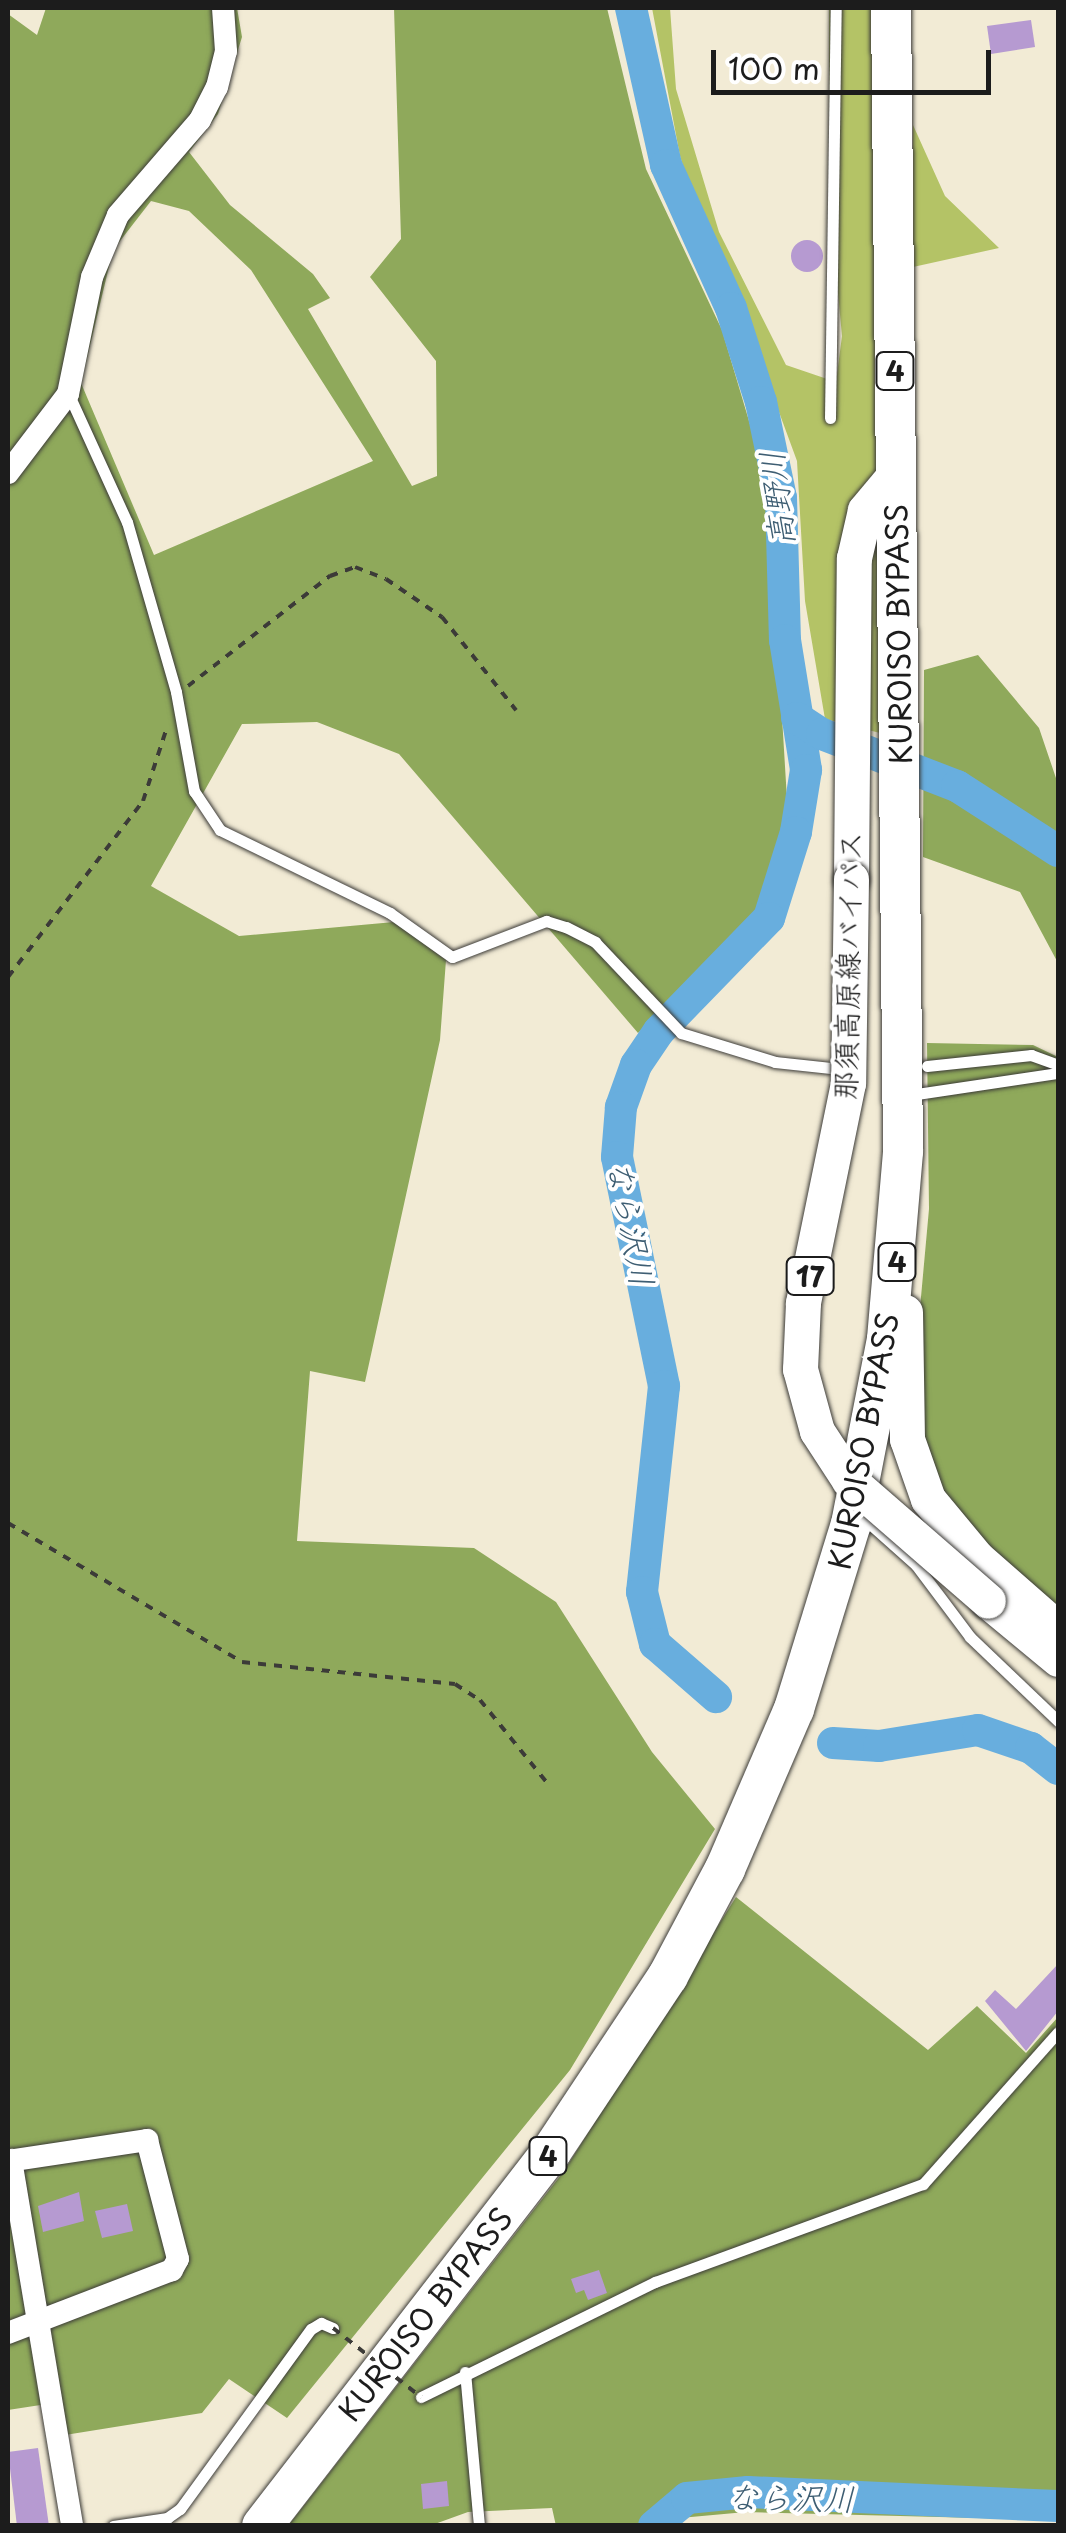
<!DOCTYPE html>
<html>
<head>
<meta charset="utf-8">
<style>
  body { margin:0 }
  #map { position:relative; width:1066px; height:2533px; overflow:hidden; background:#f2ebd5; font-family:"Playpen Sans","Klee One",sans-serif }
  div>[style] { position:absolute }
  .green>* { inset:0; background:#b4c366 }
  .forest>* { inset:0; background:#8fa95b }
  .river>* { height:32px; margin:-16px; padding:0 16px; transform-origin:16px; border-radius:16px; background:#68aede }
  .building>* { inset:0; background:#b69ad1 }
  .round { border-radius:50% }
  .path>* { height:4px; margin-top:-2px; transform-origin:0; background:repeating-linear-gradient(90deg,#3c3b38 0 8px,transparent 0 16px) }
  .roads { filter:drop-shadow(0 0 2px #3c3b38) drop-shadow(0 0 2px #3c3b38) }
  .lane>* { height:11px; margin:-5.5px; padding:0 5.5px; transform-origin:5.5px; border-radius:5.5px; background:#fff }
  .street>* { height:22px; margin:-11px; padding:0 11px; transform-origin:11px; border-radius:11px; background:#fff }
  .primary>* { height:35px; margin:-17.5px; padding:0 17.5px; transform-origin:17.5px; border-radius:17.5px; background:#fff }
  .highway>* { height:40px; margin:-20px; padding:0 20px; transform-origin:20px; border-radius:20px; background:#fff }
  .path-bridge>* { height:4px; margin-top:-2px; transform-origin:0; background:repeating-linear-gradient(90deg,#3c3b38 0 8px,transparent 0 16px) }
  .bridges { filter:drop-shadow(0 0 2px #3c3b38) drop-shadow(0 0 2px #3c3b38) }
  .primary-bridge>* { height:35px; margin:-17.5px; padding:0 17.5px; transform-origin:17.5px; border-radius:17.5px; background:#fff }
  span { translate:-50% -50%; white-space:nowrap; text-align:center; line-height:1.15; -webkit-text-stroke:8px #fff; paint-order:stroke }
  .shield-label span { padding:2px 8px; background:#fff; border:2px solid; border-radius:8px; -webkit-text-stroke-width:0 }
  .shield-label { font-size:28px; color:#1c1c1c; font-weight:700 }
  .street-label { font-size:30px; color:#1c1c1c }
  .water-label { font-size:32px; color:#3e5e73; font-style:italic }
  .frame { position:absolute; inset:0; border:10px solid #1c1c1c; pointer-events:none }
  .scale { position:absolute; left:711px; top:50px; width:280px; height:45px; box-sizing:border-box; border:5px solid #1c1c1c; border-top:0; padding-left:12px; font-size:30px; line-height:35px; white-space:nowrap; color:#1c1c1c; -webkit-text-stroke:8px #fff; paint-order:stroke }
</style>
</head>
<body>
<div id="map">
  <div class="green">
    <i style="clip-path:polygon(652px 8px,670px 8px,676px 89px,719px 232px,786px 365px,836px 382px,842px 336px,829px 197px,829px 8px,875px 8px,880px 733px,825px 719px,805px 601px,797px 461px,750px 333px,708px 246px,680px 156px)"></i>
    <i style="clip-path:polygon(913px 125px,945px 196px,999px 248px,913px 267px)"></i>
  </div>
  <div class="forest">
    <i style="clip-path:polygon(evenodd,46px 8px,237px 8px,242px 37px,218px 114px,189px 152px,230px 205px,313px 274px,330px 298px,308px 309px,412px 486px,437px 476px,436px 361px,370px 277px,401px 239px,394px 8px,607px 8px,646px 169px,722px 330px,768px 485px,788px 816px,758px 909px,718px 960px,638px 1033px,399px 754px,317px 722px,242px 724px,151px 886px,239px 936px,394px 922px,446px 960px,440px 1040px,365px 1382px,310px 1371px,297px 1541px,474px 1548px,556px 1602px,652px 1752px,715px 1829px,570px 2070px,287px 2418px,229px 2379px,202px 2413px,65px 2435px,60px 2402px,8px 2410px,8px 14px,37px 35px,46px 8px,151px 201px,189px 211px,251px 270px,373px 461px,154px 555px,81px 383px,113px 250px,151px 201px)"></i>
    <i style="clip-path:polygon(978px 655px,1039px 728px,1058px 784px,1058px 963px,1020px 892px,923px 857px,924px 670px)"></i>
    <i style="clip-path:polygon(927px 1043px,1033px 1045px,1058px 1057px,1058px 1610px,962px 1524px,925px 1463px,914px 1374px,929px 1209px)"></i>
    <i style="clip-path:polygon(736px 1897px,928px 2050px,977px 2006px,1026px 2053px,1058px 2017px,1058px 2520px,746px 2512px,680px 2518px,676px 2525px,556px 2526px,552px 2508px,468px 2512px,432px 2525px,288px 2526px,564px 2171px)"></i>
  </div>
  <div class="river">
    <i style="left:631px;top:8px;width:161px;rotate:77.4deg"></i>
    <i style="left:666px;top:165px;width:157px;rotate:65.6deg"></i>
    <i style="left:731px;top:308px;width:99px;rotate:72.3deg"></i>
    <i style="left:761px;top:402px;width:98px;rotate:78.2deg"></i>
    <i style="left:781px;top:498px;width:142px;rotate:88.4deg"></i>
    <i style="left:785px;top:640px;width:132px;rotate:80.8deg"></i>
    <i style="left:806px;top:770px;width:63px;rotate:99.2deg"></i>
    <i style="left:796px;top:832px;width:90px;rotate:107.4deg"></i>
    <i style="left:769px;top:918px;width:158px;rotate:134.2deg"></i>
    <i style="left:659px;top:1031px;width:41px;rotate:124.1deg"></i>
    <i style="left:636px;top:1065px;width:45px;rotate:109.7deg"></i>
    <i style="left:621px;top:1107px;width:50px;rotate:94.6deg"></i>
    <i style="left:617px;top:1157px;width:234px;rotate:78.4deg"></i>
    <i style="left:664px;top:1386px;width:207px;rotate:96.1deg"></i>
    <i style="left:642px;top:1592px;width:54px;rotate:76deg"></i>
    <i style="left:655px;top:1644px;width:81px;rotate:41deg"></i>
    <i style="left:797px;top:718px;width:30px;rotate:33deg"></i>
    <i style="left:822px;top:734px;width:145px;rotate:21.1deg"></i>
    <i style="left:957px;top:786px;width:120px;rotate:32.8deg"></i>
    <i style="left:833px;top:1743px;width:46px;rotate:3.7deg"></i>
    <i style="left:879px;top:1746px;width:100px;rotate:-9.2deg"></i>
    <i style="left:978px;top:1730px;width:56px;rotate:18.8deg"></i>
    <i style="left:1031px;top:1748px;width:34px;rotate:38deg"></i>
    <i style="left:654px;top:2526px;width:43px;rotate:-40.3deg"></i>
    <i style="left:687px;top:2498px;width:61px;rotate:-5.6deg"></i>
    <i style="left:748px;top:2492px;width:310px;rotate:2.6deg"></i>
  </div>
  <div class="building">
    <i style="clip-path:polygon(1031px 20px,1035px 47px,991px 54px,987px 26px)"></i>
    <i class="round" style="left:791px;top:240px;width:32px;height:32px"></i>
    <i style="clip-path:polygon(1058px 1964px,1058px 2011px,1026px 2051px,985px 2001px,995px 1990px,1016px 2009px)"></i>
    <i style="clip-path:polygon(79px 2192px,84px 2221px,43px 2232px,38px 2206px)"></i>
    <i style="clip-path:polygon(127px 2204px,133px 2231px,102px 2238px,95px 2211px)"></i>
    <i style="clip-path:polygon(599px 2270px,607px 2293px,588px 2300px,584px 2290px,576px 2293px,571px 2279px)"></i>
    <i style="clip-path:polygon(38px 2448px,49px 2526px,17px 2526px,8px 2452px)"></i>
    <i style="clip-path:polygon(447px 2481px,449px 2506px,423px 2509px,421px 2484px)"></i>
  </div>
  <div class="path">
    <i style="left:188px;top:686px;width:180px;rotate:-37.8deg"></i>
    <i style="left:330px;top:576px;width:27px;rotate:-20deg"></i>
    <i style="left:355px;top:567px;width:33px;rotate:21deg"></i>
    <i style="left:386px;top:579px;width:68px;rotate:34.2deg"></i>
    <i style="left:442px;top:617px;width:119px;rotate:51.5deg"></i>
    <i style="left:8px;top:977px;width:222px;rotate:-52.5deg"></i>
    <i style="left:143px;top:801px;width:78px;rotate:-72deg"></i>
    <i style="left:8px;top:1523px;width:272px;rotate:30.7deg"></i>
    <i style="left:242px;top:1662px;width:214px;rotate:5.9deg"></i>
    <i style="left:455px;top:1684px;width:30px;rotate:33deg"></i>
    <i style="left:480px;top:1700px;width:108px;rotate:51deg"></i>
  </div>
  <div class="roads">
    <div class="lane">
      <i style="left:69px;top:395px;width:140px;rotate:65.5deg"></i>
      <i style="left:127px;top:522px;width:177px;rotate:73.9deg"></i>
      <i style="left:176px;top:692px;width:101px;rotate:79.7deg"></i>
      <i style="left:194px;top:791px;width:47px;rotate:56.3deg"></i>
      <i style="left:220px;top:830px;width:189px;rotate:26deg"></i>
      <i style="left:390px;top:913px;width:76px;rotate:35.4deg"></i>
      <i style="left:452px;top:957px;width:101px;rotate:-21deg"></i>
      <i style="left:546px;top:921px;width:21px;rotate:17deg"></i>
      <i style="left:566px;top:927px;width:33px;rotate:27deg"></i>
      <i style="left:595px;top:942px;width:125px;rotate:46.6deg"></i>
      <i style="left:681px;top:1033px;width:98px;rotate:17.1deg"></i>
      <i style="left:775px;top:1062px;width:56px;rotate:6.1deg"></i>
      <i style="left:830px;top:418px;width:410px;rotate:-89.2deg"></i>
      <i style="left:927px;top:1066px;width:105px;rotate:-6deg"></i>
      <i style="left:1031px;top:1055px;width:29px;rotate:20deg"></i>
      <i style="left:910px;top:1095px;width:150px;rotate:-8.5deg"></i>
      <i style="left:861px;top:1516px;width:74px;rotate:41.7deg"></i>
      <i style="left:916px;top:1565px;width:90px;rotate:53.1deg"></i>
      <i style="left:970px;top:1637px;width:122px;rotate:43.7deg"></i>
      <i style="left:465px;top:2372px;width:155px;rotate:84.8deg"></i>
      <i style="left:421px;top:2397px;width:261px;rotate:-26.2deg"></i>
      <i style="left:655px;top:2282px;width:285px;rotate:-20.1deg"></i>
      <i style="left:923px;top:2184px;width:203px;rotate:-48.4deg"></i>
      <i style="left:113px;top:2526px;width:55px;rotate:-8.4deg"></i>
      <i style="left:167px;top:2518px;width:16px;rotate:-35deg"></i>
      <i style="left:180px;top:2509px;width:223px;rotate:-54deg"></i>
      <i style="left:311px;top:2329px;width:12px;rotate:-31deg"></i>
      <i style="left:321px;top:2323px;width:13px;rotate:23deg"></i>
    </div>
    <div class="street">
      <i style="left:8px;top:473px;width:99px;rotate:-52.8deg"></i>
      <i style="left:68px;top:394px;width:119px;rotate:-78.4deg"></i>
      <i style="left:92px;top:277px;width:67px;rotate:-67.2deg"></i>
      <i style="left:118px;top:215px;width:125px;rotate:-49.2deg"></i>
      <i style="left:200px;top:120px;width:37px;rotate:-63deg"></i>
      <i style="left:217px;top:87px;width:37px;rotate:-76deg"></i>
      <i style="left:226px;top:51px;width:43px;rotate:-94deg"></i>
      <i style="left:11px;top:2160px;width:371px;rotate:80.5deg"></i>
      <i style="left:8px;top:2161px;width:141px;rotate:-8.6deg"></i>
      <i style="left:147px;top:2140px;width:123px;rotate:75.4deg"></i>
      <i style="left:178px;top:2259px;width:13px;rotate:119deg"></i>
      <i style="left:172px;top:2270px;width:176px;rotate:159deg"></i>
    </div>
    <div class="primary">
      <i style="left:851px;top:879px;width:321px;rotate:-89.5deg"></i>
      <i style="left:854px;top:558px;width:49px;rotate:-77.1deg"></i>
      <i style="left:865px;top:510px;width:48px;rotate:-50deg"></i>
      <i style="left:905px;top:1312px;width:127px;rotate:89.1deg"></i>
      <i style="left:907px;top:1439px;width:64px;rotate:70.7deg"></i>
      <i style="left:928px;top:1499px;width:77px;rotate:50.3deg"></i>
      <i style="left:977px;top:1558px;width:108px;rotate:41.2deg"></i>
      <i style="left:988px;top:1601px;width:91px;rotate:39.6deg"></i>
    </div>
    <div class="highway">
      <i style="left:262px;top:2526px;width:473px;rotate:-52.3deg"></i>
      <i style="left:551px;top:2152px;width:211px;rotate:-56.4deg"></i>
      <i style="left:668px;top:1976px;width:121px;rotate:-62deg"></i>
      <i style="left:725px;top:1869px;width:174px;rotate:-66.7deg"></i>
      <i style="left:794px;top:1709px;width:194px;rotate:-72.9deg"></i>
      <i style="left:851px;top:1524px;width:188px;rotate:-79deg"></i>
      <i style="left:887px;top:1339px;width:189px;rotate:-85.1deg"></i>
      <i style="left:903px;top:1151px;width:1143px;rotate:-90.6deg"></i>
    </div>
  </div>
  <div class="path-bridge">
    <i style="left:333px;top:2328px;width:112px;rotate:38.1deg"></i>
  </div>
  <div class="bridges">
    <div class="primary-bridge">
      <i style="left:851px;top:879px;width:204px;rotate:90.8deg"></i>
      <i style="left:848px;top:1083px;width:225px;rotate:101.6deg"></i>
      <i style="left:803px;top:1303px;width:66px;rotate:92.6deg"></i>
      <i style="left:800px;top:1369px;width:64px;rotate:74.7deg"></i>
      <i style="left:817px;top:1431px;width:59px;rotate:56.9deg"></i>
      <i style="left:849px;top:1480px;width:184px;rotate:41deg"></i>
    </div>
  </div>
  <div class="shield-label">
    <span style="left:895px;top:371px">4</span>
    <span style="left:897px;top:1262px">4</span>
    <span style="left:810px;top:1276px">17</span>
    <span style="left:548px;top:2156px">4</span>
  </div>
  <div class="street-label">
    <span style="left:898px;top:634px;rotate:-91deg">KUROISO BYPASS</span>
    <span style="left:847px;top:966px;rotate:-89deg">那須高原線バイパス</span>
    <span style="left:863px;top:1441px;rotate:-79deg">KUROISO BYPASS</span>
    <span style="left:425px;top:2314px;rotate:-52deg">KUROISO BYPASS</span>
  </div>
  <div class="water-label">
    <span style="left:776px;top:499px;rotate:-97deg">高野川</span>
    <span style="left:632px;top:1223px;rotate:79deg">なら沢川</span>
    <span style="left:791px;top:2497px;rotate:1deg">なら沢川</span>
  </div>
  <div class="frame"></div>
  <div class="scale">100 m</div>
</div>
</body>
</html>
